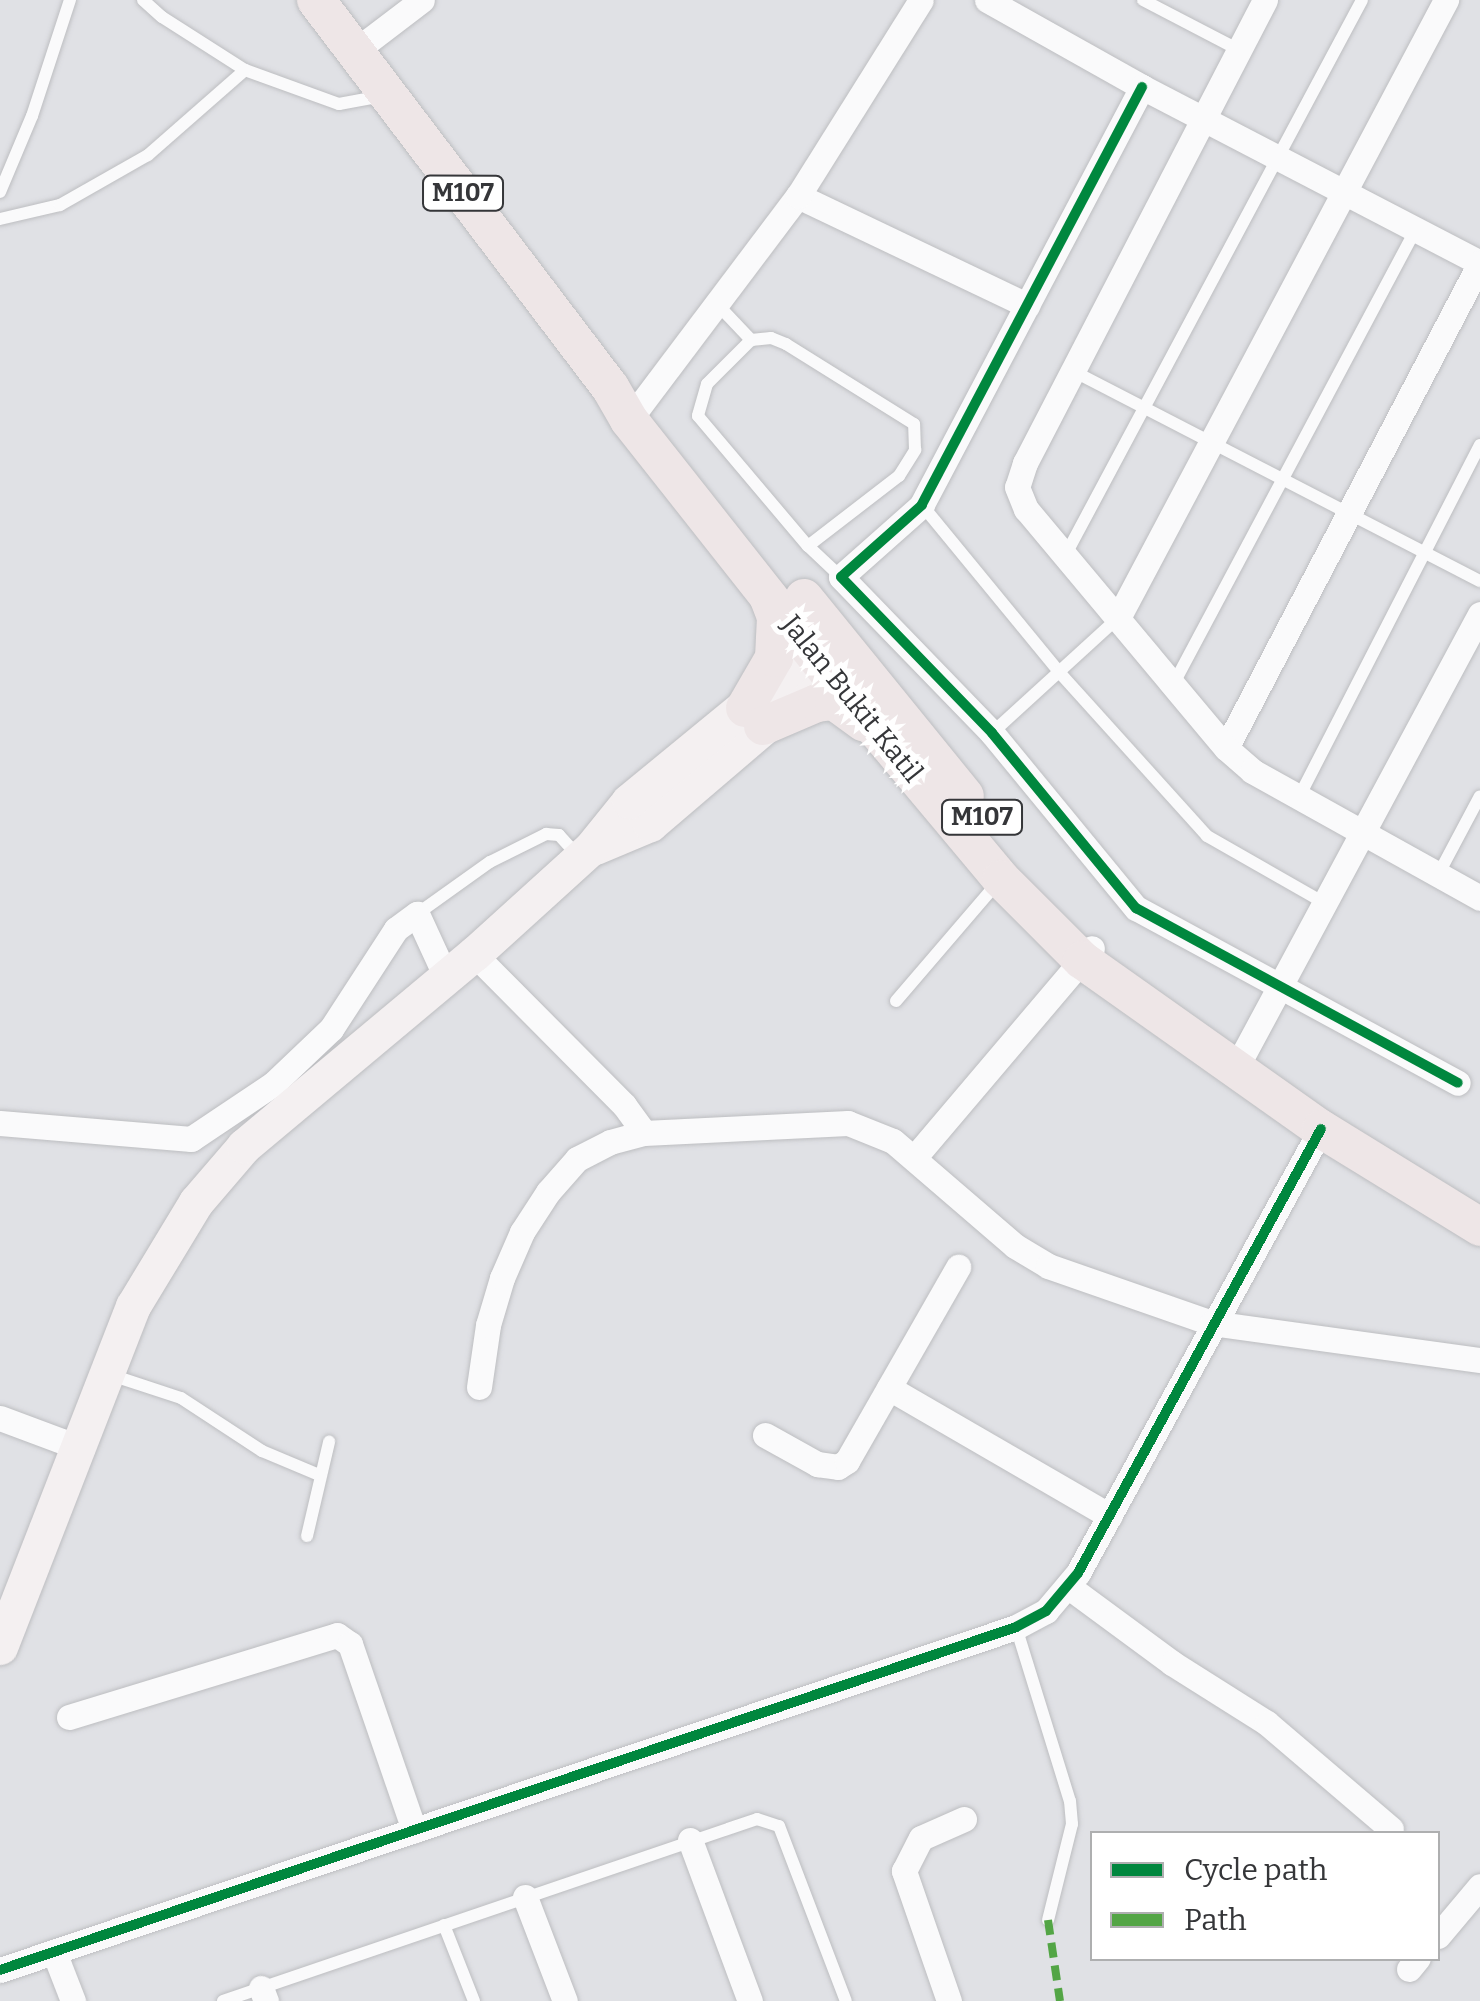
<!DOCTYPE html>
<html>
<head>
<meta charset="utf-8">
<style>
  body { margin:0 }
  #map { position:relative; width:1480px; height:2001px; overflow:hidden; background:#e0e1e5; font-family:Bitter,serif }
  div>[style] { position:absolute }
  .roads { filter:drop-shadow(0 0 2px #bdbec1) drop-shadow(0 0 2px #bdbec1) }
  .lane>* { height:12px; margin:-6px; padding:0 6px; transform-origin:6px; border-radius:6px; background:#fafafb }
  .street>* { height:25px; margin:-12.5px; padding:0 12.5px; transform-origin:12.5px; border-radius:12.5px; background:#fafafb }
  .secondary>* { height:35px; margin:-17.5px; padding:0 17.5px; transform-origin:17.5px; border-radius:17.5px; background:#f4f0f1 }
  .primary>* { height:38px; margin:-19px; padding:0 19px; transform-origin:19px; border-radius:19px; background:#eee6e7 }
  .quiet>* { height:8px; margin-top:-4px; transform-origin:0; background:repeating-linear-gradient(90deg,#53a545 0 15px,transparent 0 23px) }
  .cycleway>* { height:10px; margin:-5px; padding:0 5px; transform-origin:5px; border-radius:5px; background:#00873e }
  span { translate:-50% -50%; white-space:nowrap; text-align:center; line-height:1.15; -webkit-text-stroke:10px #fff; paint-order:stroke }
  .shield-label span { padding:2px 8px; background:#fff; border:2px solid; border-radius:8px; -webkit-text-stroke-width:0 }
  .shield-label { font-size:25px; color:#353639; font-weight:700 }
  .street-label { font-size:28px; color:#353639 }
  .legend { position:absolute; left:1090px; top:1831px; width:350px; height:130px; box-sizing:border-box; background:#fff; border:2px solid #aeafb0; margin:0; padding:12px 18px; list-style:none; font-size:30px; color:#353639 }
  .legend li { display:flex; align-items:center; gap:20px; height:50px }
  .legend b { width:50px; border:2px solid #aeafb0 }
</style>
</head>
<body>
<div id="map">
  <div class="roads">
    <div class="lane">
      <i style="left:143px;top:0;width:25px;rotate:42deg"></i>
      <i style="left:162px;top:17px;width:98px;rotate:32.6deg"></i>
      <i style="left:245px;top:70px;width:100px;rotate:19.9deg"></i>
      <i style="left:339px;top:104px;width:44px;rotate:-10.5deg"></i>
      <i style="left:1143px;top:0;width:108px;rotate:27.5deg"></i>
      <i style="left:0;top:192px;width:82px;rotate:-67.2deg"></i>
      <i style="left:32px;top:116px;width:122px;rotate:-71.9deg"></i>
      <i style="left:0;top:219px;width:62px;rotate:-13.1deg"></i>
      <i style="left:60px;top:205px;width:101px;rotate:-29.6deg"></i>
      <i style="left:148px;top:155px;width:129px;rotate:-41.2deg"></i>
      <i style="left:717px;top:304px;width:50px;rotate:46.6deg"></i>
      <i style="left:1073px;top:371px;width:458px;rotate:27.3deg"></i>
      <i style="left:922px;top:505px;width:216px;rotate:50.6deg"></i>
      <i style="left:1059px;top:672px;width:221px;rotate:47.9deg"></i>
      <i style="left:1207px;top:836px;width:137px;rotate:29.7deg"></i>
      <i style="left:808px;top:546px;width:115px;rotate:-37.6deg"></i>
      <i style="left:899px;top:476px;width:31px;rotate:-58deg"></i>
      <i style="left:915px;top:450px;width:26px;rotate:-92deg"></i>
      <i style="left:914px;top:424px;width:151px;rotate:-148deg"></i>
      <i style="left:786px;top:344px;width:16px;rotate:-158deg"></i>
      <i style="left:771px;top:338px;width:20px;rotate:174deg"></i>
      <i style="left:751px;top:340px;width:62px;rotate:135deg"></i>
      <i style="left:707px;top:384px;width:33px;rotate:106deg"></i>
      <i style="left:698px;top:416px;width:170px;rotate:49.8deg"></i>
      <i style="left:808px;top:546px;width:45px;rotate:43.2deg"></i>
      <i style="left:1065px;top:556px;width:630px;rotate:-61.89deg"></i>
      <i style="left:1173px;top:685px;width:517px;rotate:-61.95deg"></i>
      <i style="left:992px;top:733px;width:171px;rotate:-42.4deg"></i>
      <i style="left:1298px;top:799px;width:398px;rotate:-62.8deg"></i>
      <i style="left:1438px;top:875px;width:89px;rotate:-62deg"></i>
      <i style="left:417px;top:914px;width:90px;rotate:-35.5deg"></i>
      <i style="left:490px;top:862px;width:63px;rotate:-26.6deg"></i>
      <i style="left:546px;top:834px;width:13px;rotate:4deg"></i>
      <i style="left:559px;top:835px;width:27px;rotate:48deg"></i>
      <i style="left:896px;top:1001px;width:158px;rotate:-49.4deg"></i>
      <i style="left:111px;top:1375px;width:74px;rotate:18.2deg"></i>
      <i style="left:181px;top:1398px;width:97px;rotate:33.2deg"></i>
      <i style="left:262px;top:1451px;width:62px;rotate:22.8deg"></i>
      <i style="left:307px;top:1536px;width:97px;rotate:-76.8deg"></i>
      <i style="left:1016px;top:1627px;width:182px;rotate:72.8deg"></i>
      <i style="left:1070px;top:1801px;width:23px;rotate:85deg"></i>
      <i style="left:1072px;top:1824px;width:99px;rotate:104deg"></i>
      <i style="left:444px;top:1925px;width:82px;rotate:68.5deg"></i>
      <i style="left:223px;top:2001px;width:564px;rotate:-18.82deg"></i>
      <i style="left:757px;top:1819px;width:23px;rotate:18deg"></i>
      <i style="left:779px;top:1826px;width:187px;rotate:69.1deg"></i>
    </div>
    <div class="street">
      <i style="left:987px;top:0;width:178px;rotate:29.3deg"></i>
      <i style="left:1142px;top:87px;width:381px;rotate:27.5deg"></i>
      <i style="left:1480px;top:263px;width:547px;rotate:117.64deg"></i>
      <i style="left:1265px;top:0;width:522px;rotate:117.4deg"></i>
      <i style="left:1025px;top:463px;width:25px;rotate:108deg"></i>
      <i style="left:1017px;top:487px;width:24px;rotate:68deg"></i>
      <i style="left:1026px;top:509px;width:312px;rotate:50.1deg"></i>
      <i style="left:1226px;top:748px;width:35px;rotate:41deg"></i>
      <i style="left:1252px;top:771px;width:261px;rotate:29.1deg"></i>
      <i style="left:355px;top:51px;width:84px;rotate:-37.3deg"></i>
      <i style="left:1142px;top:87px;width:472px;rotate:117.8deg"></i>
      <i style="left:922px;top:505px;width:108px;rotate:138.4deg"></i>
      <i style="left:841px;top:577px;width:217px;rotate:45.9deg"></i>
      <i style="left:992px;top:733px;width:227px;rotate:50.6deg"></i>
      <i style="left:1136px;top:908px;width:366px;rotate:28.5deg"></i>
      <i style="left:798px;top:196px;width:254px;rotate:25.5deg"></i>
      <i style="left:629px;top:420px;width:281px;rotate:-53deg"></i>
      <i style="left:798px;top:196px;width:231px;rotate:-57.9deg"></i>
      <i style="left:1118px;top:618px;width:700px;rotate:-62.04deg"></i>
      <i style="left:474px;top:954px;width:213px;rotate:45.2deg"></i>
      <i style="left:624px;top:1105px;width:34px;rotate:54deg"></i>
      <i style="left:1237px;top:1066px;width:513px;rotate:-61.74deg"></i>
      <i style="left:0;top:1123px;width:192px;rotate:4.8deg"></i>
      <i style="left:191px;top:1139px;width:99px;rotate:-33.9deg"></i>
      <i style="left:273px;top:1084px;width:80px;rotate:-43.5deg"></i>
      <i style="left:331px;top:1029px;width:119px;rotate:-57deg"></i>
      <i style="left:396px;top:929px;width:26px;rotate:-36deg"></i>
      <i style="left:417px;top:914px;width:69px;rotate:65.3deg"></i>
      <i style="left:914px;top:1158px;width:275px;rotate:-49.7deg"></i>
      <i style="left:479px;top:1387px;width:63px;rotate:-81.7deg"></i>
      <i style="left:488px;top:1325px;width:49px;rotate:-73.4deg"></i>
      <i style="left:502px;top:1278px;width:50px;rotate:-66.5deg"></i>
      <i style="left:522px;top:1232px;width:48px;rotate:-57deg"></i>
      <i style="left:548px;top:1192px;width:44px;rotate:-48.7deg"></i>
      <i style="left:577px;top:1159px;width:37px;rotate:-27deg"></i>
      <i style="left:610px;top:1142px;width:35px;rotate:-15deg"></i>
      <i style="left:644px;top:1133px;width:204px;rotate:-2.8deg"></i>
      <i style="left:848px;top:1123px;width:48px;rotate:21.8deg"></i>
      <i style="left:893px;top:1141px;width:161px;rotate:40.7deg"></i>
      <i style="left:1015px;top:1246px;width:39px;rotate:31deg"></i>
      <i style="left:1048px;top:1266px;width:174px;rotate:19.2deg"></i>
      <i style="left:1212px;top:1323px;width:271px;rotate:7.9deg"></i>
      <i style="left:889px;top:1388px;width:255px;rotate:30.1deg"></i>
      <i style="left:0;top:1418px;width:83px;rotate:20.4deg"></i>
      <i style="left:765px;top:1435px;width:60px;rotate:29.1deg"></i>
      <i style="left:817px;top:1464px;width:21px;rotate:8deg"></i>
      <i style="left:838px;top:1467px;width:11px;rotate:-34deg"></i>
      <i style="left:847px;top:1461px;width:224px;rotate:-60.2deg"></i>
      <i style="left:1069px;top:1587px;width:128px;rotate:36.4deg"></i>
      <i style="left:1172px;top:1663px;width:112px;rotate:32.3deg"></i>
      <i style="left:1267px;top:1723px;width:163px;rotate:40.5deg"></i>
      <i style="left:69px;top:1717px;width:280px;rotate:-17deg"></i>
      <i style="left:337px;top:1635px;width:16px;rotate:35deg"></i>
      <i style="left:350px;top:1644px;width:197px;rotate:71deg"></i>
      <i style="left:690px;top:1840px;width:172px;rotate:69.6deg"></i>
      <i style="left:525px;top:1897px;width:111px;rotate:69deg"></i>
      <i style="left:1438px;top:1936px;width:65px;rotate:-50deg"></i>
      <i style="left:54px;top:1952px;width:53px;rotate:68.8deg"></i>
      <i style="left:1409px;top:1969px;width:14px;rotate:-51deg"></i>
      <i style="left:0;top:1970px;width:1072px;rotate:-18.65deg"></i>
      <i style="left:1016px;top:1627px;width:34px;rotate:-28deg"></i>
      <i style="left:1046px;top:1611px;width:50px;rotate:-49.9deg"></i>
      <i style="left:1078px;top:1573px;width:506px;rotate:-61.31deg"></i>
      <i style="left:261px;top:1988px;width:14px;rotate:69deg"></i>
      <i style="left:949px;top:2001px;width:138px;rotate:-109.1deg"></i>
      <i style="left:904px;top:1871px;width:37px;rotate:-63deg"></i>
      <i style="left:921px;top:1838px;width:47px;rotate:-23.8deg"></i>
    </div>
    <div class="secondary">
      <i style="left:595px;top:847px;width:60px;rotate:-22.7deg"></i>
      <i style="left:650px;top:824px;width:234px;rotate:-40.5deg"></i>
      <i style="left:0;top:1647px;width:366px;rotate:-68.7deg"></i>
      <i style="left:133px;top:1306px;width:122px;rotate:-58.8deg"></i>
      <i style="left:196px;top:1202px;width:74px;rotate:-49.4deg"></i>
      <i style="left:244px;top:1146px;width:300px;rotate:-39.9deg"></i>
      <i style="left:474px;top:954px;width:158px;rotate:-42.2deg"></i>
      <i style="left:591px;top:848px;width:60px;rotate:-51deg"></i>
      <i style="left:629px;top:801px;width:238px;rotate:-39.4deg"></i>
    </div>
    <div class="primary">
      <i style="left:316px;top:0;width:486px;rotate:52.8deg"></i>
      <i style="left:610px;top:387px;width:38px;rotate:60deg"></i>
      <i style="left:629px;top:420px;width:321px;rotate:51.7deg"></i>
      <i style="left:828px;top:672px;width:270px;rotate:50.1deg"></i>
      <i style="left:1001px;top:879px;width:115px;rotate:45deg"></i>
      <i style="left:1082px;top:960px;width:293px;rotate:35.3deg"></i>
      <i style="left:1321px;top:1129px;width:187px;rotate:31.6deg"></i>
      <i style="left:804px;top:598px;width:255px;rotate:50.9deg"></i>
      <i style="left:745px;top:708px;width:58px;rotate:-59.9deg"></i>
      <i style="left:774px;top:658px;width:41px;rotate:-87.2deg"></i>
      <i style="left:776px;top:617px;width:22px;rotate:-111deg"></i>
      <i style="left:763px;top:726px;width:59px;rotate:-23.1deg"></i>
      <i style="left:817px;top:703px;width:17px;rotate:-7deg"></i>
      <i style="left:834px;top:701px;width:36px;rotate:36deg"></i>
    </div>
  </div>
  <div class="quiet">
    <i style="left:1048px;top:1920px;width:82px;rotate:81.6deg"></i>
  </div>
  <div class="cycleway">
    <i style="left:1142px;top:87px;width:472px;rotate:117.8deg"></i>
    <i style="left:922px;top:505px;width:108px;rotate:138.4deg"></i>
    <i style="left:841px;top:577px;width:217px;rotate:45.9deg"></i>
    <i style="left:992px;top:733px;width:227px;rotate:50.6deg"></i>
    <i style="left:1136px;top:908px;width:366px;rotate:28.5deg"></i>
    <i style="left:0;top:1970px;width:1072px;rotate:-18.65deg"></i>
    <i style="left:1016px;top:1627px;width:34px;rotate:-28deg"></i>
    <i style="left:1046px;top:1611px;width:50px;rotate:-49.9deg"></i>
    <i style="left:1078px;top:1573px;width:506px;rotate:-61.31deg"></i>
  </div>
  <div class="shield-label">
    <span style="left:463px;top:193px">M107</span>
    <span style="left:982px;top:817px">M107</span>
  </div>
  <div class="street-label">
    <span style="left:852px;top:699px;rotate:51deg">Jalan Bukit Katil</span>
  </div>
  <ul class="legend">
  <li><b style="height:12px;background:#00873e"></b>Cycle path</li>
  <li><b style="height:12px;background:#53a545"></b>Path</li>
  </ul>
</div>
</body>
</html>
